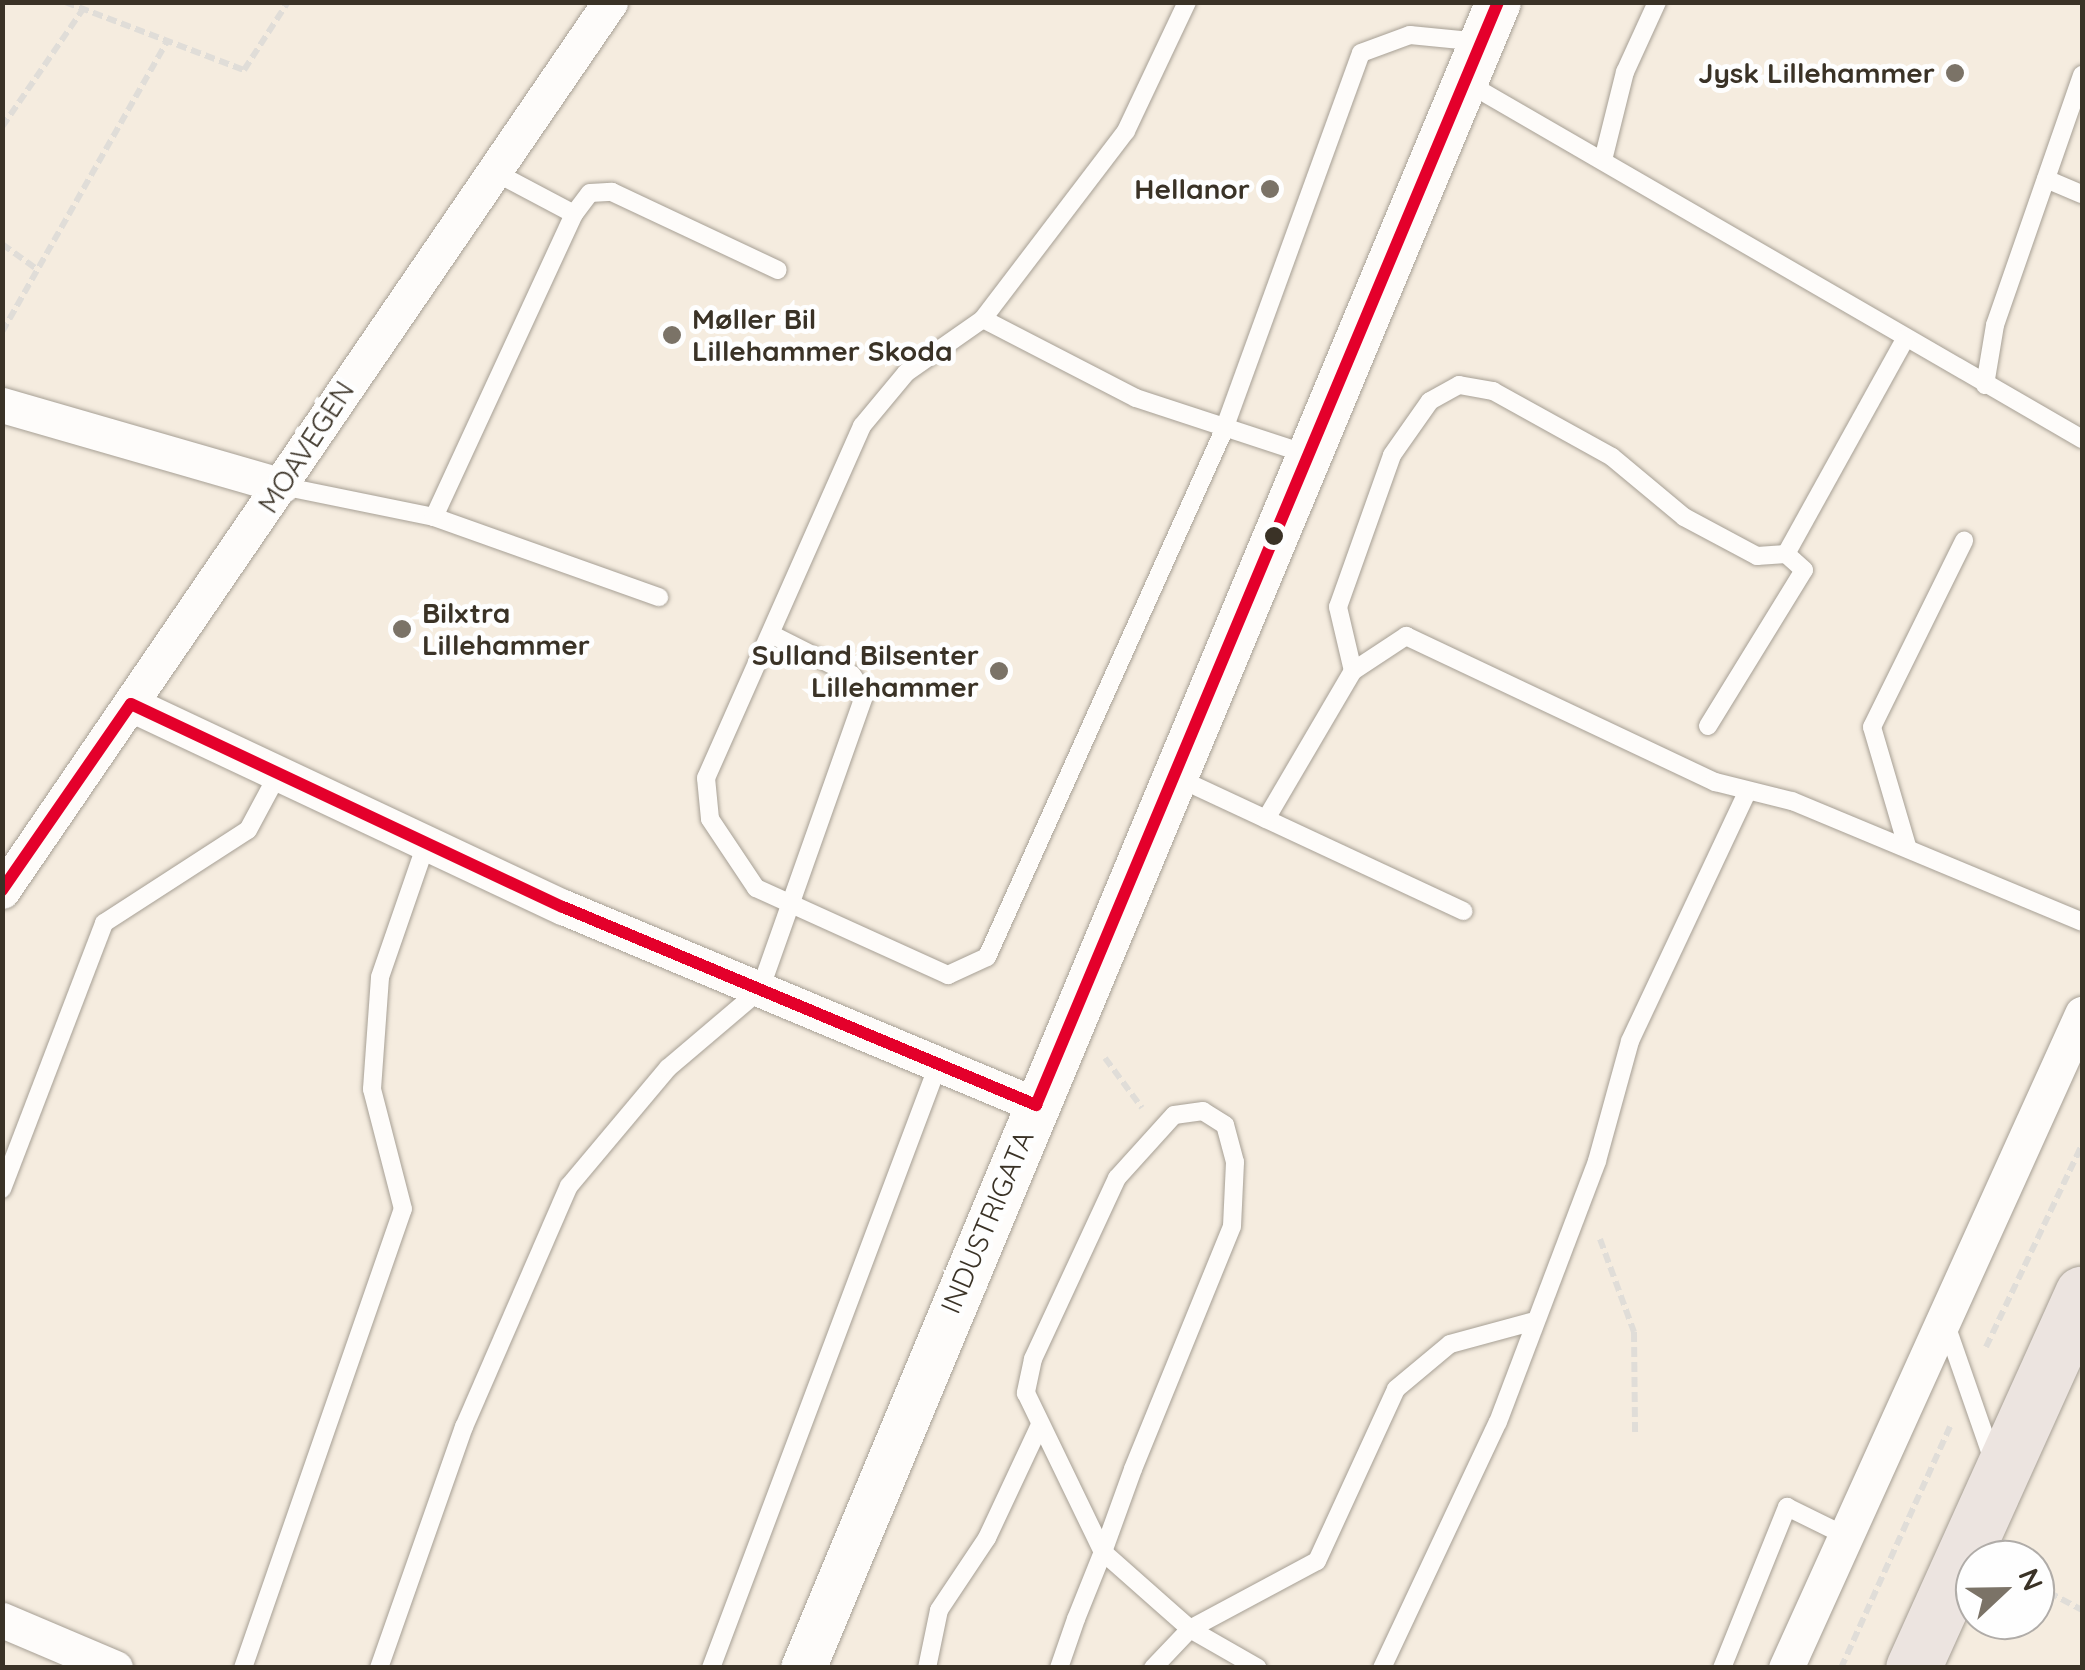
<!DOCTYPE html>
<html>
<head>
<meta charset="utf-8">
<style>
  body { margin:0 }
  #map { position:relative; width:2085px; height:1670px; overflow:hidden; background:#f5ecdf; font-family:Quicksand,sans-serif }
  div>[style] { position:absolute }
  .path>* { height:6px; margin-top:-3px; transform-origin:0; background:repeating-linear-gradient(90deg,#e0ddd8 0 10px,transparent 0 15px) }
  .roads { filter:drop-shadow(0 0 2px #a7a095) drop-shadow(0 0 2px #a7a095) }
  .service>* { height:18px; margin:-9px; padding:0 9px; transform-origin:9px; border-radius:9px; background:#fefcfa }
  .minor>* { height:35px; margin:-17.5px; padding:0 17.5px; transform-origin:17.5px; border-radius:17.5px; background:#fefcfa }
  .tertiary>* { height:45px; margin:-22.5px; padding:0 22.5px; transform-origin:22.5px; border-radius:22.5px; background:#fefcfa }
  .primary>* { height:55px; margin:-27.5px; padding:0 27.5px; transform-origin:27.5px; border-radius:27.5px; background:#ece4e0 }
  .bus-1>* { height:12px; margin:-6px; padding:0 6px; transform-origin:6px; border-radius:6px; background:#e4002b }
  .dots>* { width:28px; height:28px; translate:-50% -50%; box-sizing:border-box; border:5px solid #fefefe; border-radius:50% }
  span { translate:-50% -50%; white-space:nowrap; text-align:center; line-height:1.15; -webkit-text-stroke:10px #fefefe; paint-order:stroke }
  .poi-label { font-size:28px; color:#3a3226; font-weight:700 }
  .right { translate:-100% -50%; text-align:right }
  .left { translate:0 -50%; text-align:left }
  .street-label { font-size:28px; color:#3a3226 }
  .frame { position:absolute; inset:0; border:5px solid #3a3226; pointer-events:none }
  .north { position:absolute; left:1955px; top:1540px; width:100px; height:100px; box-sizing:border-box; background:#fefefe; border:2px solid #b0aca8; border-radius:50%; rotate:68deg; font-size:28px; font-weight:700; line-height:40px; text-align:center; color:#3a3226 }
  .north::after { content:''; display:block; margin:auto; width:35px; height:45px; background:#7b7367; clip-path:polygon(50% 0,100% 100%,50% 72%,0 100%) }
</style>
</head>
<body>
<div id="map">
  <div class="path">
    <i style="left:65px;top:2px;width:191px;rotate:20.8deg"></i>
    <i style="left:244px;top:70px;width:81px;rotate:-57.1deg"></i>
    <i style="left:2px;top:127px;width:143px;rotate:-55.5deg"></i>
    <i style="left:2px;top:244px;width:44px;rotate:35.8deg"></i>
    <i style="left:2px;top:332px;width:335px;rotate:-60.4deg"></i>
    <i style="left:1105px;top:1058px;width:62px;rotate:53.5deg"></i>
    <i style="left:1600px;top:1239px;width:99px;rotate:69.9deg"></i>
    <i style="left:1634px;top:1332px;width:100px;rotate:89.4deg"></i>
    <i style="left:1986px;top:1347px;width:224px;rotate:-64.6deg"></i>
    <i style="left:2035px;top:1585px;width:53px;rotate:28deg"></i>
    <i style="left:1841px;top:1668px;width:265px;rotate:-65.7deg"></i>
  </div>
  <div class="roads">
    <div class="service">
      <i style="left:1187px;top:2px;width:143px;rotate:115.3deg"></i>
      <i style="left:1126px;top:131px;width:236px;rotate:127.3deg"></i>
      <i style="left:983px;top:319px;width:94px;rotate:145deg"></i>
      <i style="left:906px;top:373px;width:69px;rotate:129.7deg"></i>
      <i style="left:862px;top:426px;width:385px;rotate:113.9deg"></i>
      <i style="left:706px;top:778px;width:41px;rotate:84.4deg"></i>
      <i style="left:710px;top:819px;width:83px;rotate:56.3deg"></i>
      <i style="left:756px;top:888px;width:211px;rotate:24.4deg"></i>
      <i style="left:948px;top:975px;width:43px;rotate:-24.8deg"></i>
      <i style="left:987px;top:957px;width:576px;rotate:-65.79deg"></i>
      <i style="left:1223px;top:432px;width:403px;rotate:-70deg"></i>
      <i style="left:1361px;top:53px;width:52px;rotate:-20.2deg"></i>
      <i style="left:1410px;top:35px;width:71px;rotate:5.6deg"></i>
      <i style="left:1464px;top:81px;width:714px;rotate:30.08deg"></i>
      <i style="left:1604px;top:156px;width:87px;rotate:-76deg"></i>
      <i style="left:1625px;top:72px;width:77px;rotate:-65.4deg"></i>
      <i style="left:2046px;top:179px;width:39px;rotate:23deg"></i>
      <i style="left:574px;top:214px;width:26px;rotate:-53deg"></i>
      <i style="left:590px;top:193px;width:22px;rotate:-3deg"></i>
      <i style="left:612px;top:192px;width:183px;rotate:25.2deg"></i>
      <i style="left:983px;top:319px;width:172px;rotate:27.3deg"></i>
      <i style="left:1136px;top:398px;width:182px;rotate:18.2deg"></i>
      <i style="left:1985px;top:385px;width:61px;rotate:-80.5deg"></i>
      <i style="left:1995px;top:325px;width:265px;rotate:-70.8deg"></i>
      <i style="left:282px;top:486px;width:155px;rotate:11.5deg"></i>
      <i style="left:434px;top:517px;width:239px;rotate:19.6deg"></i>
      <i style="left:434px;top:517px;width:334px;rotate:-65.2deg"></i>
      <i style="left:574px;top:214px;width:94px;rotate:-152.1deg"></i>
      <i style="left:1353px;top:671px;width:66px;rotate:-103.2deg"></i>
      <i style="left:1338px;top:607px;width:161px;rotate:-70.4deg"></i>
      <i style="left:1392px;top:455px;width:66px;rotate:-54.9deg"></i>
      <i style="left:1430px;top:401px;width:33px;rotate:-29deg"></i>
      <i style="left:1459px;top:385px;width:35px;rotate:10deg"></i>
      <i style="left:1493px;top:391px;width:136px;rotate:29deg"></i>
      <i style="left:1612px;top:457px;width:94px;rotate:39.8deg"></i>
      <i style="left:1684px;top:517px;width:83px;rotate:28.1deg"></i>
      <i style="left:1757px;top:556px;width:29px;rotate:-4deg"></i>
      <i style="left:1786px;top:554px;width:246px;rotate:-61deg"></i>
      <i style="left:1708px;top:726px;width:183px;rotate:-58.4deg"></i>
      <i style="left:1804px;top:570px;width:24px;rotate:-138deg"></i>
      <i style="left:1178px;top:778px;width:315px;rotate:25deg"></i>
      <i style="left:1266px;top:819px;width:172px;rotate:-59.6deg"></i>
      <i style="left:1353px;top:671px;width:64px;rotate:-33.4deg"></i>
      <i style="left:1406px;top:636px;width:342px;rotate:25.3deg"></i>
      <i style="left:1715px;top:782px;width:79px;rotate:13.9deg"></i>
      <i style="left:1792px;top:801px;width:314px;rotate:22.6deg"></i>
      <i style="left:1907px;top:846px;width:124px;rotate:-106.4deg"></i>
      <i style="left:1872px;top:727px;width:208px;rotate:-63.7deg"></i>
      <i style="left:2px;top:1189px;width:285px;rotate:-69deg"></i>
      <i style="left:104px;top:923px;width:171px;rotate:-32.9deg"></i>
      <i style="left:248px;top:830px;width:61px;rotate:-61.8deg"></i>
      <i style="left:1945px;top:1322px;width:149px;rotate:70.8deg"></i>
      <i style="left:243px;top:1668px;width:486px;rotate:-70.8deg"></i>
      <i style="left:403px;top:1209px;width:124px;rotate:-104.5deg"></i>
      <i style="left:372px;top:1089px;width:112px;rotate:-85.9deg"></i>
      <i style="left:380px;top:977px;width:141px;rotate:-70.9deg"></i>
      <i style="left:379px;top:1668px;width:256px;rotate:-70.6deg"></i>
      <i style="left:464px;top:1427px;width:263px;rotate:-66.5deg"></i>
      <i style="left:569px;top:1186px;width:154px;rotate:-50deg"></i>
      <i style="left:668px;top:1068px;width:121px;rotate:-40.3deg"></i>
      <i style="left:760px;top:990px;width:314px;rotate:-70.5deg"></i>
      <i style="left:865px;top:694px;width:23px;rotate:-124deg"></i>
      <i style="left:852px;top:675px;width:91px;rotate:-153.2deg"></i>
      <i style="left:711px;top:1668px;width:644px;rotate:-69.37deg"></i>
      <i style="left:927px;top:1668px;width:59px;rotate:-78.3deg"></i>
      <i style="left:939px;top:1610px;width:87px;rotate:-56.3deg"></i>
      <i style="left:987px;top:1538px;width:123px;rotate:-64.9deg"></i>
      <i style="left:1059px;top:1668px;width:52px;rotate:-70.9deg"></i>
      <i style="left:1076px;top:1619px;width:72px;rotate:-68.1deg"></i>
      <i style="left:1103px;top:1552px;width:88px;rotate:-70.1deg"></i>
      <i style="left:1133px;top:1469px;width:262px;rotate:-67.8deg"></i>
      <i style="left:1232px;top:1226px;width:64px;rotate:-87.3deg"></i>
      <i style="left:1235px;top:1162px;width:38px;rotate:-105deg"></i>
      <i style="left:1225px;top:1125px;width:26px;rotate:-148deg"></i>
      <i style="left:1203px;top:1111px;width:29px;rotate:172deg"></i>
      <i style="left:1174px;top:1115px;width:85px;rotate:132.1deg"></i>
      <i style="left:1117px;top:1178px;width:200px;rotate:114.9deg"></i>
      <i style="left:1033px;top:1359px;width:35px;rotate:102deg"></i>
      <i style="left:1026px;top:1393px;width:177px;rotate:64.2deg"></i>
      <i style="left:1103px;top:1552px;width:116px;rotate:41.5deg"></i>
      <i style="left:1190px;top:1629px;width:144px;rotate:-28.2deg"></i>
      <i style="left:1317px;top:1561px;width:189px;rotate:-65.3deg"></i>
      <i style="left:1396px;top:1389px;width:70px;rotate:-39.8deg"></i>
      <i style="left:1450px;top:1344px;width:84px;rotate:-15.2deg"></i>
      <i style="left:1153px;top:1668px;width:54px;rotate:-46.5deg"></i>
      <i style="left:1190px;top:1629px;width:78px;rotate:29.8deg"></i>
      <i style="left:1382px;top:1668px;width:272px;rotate:-64.8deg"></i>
      <i style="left:1498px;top:1422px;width:279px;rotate:-69.2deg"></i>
      <i style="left:1597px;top:1161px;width:124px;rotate:-74.6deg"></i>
      <i style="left:1630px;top:1041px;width:272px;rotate:-64.8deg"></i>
      <i style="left:1722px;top:1668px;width:174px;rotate:-68deg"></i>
      <i style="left:1787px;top:1507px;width:64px;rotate:26.2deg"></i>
    </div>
    <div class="minor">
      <i style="left:2px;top:405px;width:291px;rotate:16.1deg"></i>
      <i style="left:131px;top:704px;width:477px;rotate:25.2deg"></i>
      <i style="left:563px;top:907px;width:513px;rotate:22.71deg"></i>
      <i style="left:2px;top:891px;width:1077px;rotate:-55.63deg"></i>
      <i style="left:2px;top:1620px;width:123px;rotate:23deg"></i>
      <i style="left:1786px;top:1668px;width:718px;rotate:-65.65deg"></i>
    </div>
    <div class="tertiary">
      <i style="left:803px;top:1668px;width:1805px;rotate:-67.36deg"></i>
    </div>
    <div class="primary">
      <i style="left:1913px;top:1668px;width:411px;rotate:-65.7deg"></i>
    </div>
  </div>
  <div class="bus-1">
    <i style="left:2px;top:890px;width:226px;rotate:-55.3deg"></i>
    <i style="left:131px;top:704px;width:477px;rotate:25.2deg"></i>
    <i style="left:563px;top:907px;width:513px;rotate:22.71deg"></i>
    <i style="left:1036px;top:1105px;width:1196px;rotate:-67.27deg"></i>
  </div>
  <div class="dots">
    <i style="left:1955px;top:73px;background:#7b7367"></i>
    <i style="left:1270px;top:189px;background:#7b7367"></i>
    <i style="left:672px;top:335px;background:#7b7367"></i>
    <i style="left:1274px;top:536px;background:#3a3226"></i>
    <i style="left:402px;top:629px;background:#7b7367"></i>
    <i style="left:999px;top:671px;background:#7b7367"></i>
  </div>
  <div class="poi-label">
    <span class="right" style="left:1935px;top:73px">Jysk Lillehammer</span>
    <span class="right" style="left:1250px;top:189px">Hellanor</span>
    <span class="left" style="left:692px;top:335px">Møller Bil<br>Lillehammer Skoda</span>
    <span class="left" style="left:422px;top:629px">Bilxtra<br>Lillehammer</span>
    <span class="right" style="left:979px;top:671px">Sulland Bilsenter<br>Lillehammer</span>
  </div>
  <div class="street-label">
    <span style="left:306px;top:447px;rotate:-57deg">MOAVEGEN</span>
    <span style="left:987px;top:1222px;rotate:-67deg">INDUSTRIGATA</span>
  </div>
  <div class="frame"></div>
  <div class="north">N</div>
</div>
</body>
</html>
